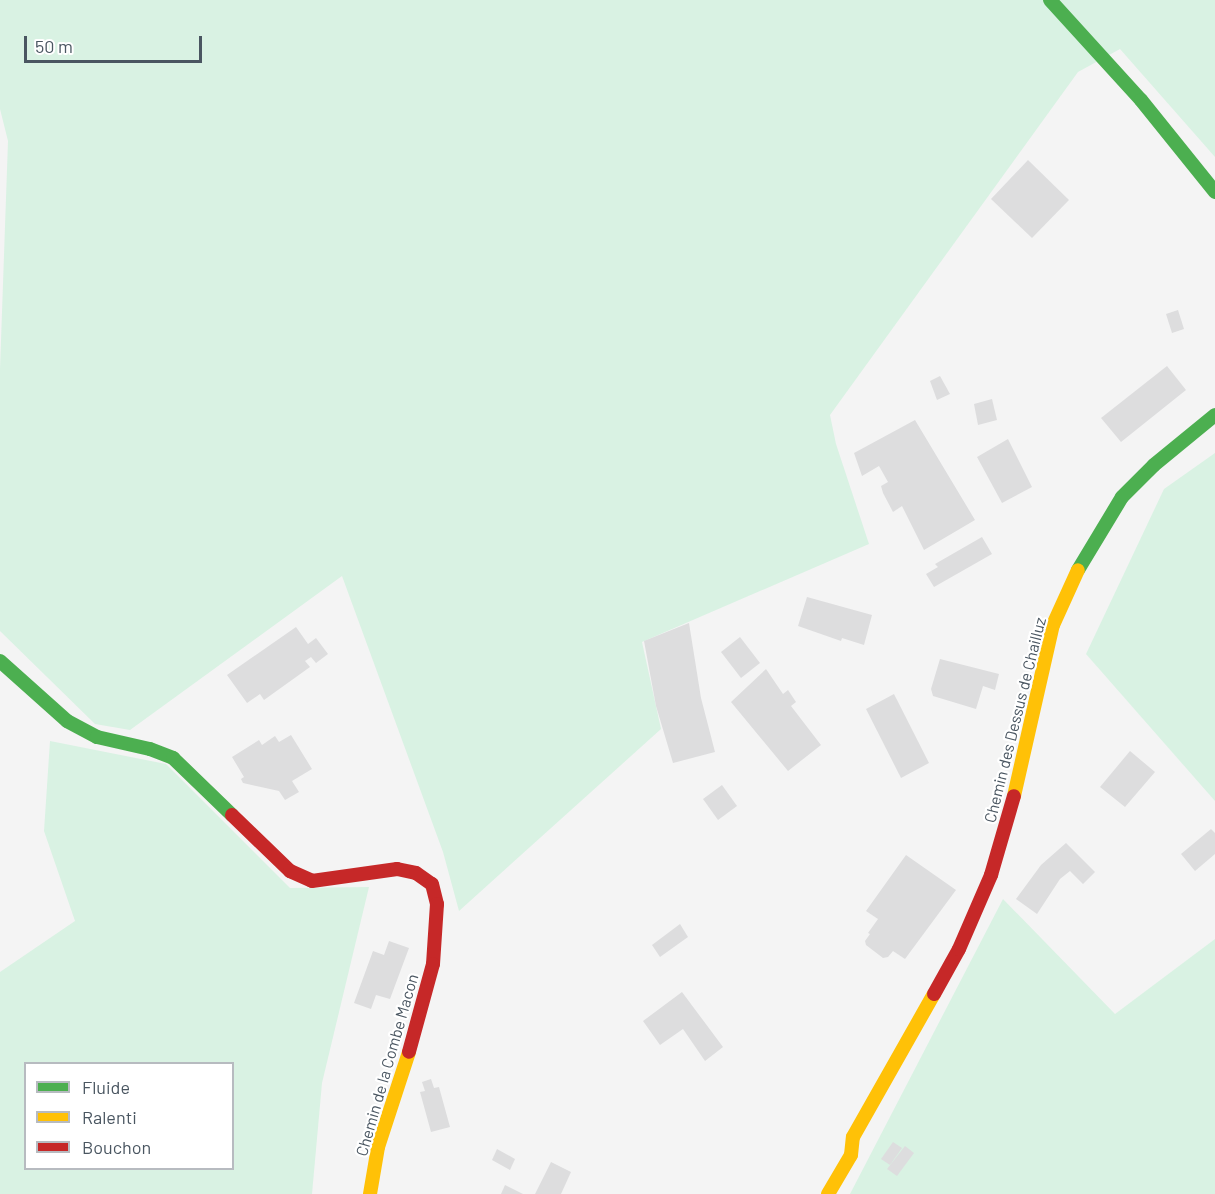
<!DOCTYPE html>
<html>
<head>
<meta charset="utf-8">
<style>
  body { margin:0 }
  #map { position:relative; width:1215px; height:1194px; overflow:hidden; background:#f4f4f4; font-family:Barlow,sans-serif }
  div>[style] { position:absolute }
  .green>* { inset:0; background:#d9f2e3 }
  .building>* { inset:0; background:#ddddde }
  .fast>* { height:14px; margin:-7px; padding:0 7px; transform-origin:7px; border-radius:7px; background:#4caf50 }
  .slow>* { height:14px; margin:-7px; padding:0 7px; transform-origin:7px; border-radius:7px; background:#ffc107 }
  .jam>* { height:14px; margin:-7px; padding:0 7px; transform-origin:7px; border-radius:7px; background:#c62828 }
  span { translate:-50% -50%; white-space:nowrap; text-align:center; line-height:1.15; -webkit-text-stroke:4.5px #fff; paint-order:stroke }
  .street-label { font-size:16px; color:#4a5661 }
  .legend { position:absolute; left:24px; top:1062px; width:210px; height:108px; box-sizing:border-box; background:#fff; border:2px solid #b7bbc0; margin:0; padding:8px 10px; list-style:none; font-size:18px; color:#4a5661 }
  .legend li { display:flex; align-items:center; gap:12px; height:30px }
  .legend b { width:30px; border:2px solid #b7bbc0 }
  .scale { position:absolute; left:24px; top:36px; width:178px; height:27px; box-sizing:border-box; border:3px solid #4a5661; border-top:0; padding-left:8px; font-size:18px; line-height:21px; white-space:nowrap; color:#4a5661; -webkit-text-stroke:4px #fff; paint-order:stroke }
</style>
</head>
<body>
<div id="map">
  <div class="green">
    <i style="clip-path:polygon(0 0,1215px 0,1215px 157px,1120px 49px,1078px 72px,830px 415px,836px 444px,869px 544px,642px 642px,661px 729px,459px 911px,443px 852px,342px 576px,130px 730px,95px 724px,0 631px,0 369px,8px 141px,0 109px)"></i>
    <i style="clip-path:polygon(1215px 453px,1215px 801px,1086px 654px,1164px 489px)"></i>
    <i style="clip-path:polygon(evenodd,50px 741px,166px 764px,290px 888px,369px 887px,322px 1083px,312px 1194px,0 1194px,0 972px,75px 921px,44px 831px,50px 741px,26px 1064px,232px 1064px,232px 1168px,26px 1168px,26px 1064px)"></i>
    <i style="clip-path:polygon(1003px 899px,1115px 1014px,1215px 939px,1215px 1194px,850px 1194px)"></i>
  </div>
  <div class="building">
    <i style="clip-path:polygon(1028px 160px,1069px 200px,1032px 238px,991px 199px)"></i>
    <i style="clip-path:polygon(1178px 310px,1184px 329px,1172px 333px,1166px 314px)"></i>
    <i style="clip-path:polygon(1167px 366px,1186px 390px,1121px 442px,1101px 418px)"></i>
    <i style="clip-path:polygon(940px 376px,950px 394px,937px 400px,930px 381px)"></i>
    <i style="clip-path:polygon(992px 399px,997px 420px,978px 425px,974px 404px)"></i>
    <i style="clip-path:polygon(915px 420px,975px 520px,924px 550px,902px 506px,893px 512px,883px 493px,881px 486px,888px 482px,879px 466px,862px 476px,854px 453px)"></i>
    <i style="clip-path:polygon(1008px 439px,1032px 487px,1002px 503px,977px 457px)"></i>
    <i style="clip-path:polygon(982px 537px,992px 554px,934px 587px,926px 574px,938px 567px,935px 564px)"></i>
    <i style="clip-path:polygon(807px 597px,872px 615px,864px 645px,842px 638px,841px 641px,798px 626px)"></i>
    <i style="clip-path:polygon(689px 623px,701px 698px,715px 752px,673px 763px,656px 706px,644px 641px)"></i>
    <i style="clip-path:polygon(296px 627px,308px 644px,316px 638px,328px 654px,316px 663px,311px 657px,305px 661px,310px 667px,264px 700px,260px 694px,247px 703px,227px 675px)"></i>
    <i style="clip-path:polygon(740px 637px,760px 663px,741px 678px,721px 652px)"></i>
    <i style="clip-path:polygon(940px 659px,999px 674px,995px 690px,983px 686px,976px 709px,933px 696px,931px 689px)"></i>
    <i style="clip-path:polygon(766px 669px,783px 694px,788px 690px,796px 702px,791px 706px,821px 745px,788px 771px,731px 702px)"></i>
    <i style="clip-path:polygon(894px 694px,929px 763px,901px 778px,866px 709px)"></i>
    <i style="clip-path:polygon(291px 735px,312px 769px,292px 781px,299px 792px,285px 800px,279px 791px,243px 783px,241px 779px,244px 777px,232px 757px,259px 740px,262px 745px,275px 736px,279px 742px)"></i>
    <i style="clip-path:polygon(1130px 751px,1155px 772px,1125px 807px,1100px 787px)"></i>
    <i style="clip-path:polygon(722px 785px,737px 806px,718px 820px,703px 799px)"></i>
    <i style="clip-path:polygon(1211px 829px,1215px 833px,1215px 854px,1195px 871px,1181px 854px)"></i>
    <i style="clip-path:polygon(1066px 843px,1095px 872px,1083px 884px,1070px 871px,1060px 879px,1037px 914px,1016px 899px,1041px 865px)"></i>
    <i style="clip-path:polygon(906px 855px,956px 890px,905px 959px,893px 951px,888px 957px,883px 958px,866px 945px,865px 941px,870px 934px,868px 933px,878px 919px,866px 911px)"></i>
    <i style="clip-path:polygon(680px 924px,688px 937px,660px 957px,652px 945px)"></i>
    <i style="clip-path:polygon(389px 941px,409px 948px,390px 999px,376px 995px,371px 1009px,354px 1003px,373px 951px,384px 955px)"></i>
    <i style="clip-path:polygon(682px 992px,723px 1047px,705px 1061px,683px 1029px,660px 1045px,643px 1021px)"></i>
    <i style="clip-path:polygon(431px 1079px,434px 1088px,439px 1087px,450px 1127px,431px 1132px,420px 1092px,425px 1091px,422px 1082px)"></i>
    <i style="clip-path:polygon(893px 1142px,902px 1148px,890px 1165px,881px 1159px)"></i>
    <i style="clip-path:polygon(905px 1146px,914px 1153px,897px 1176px,887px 1169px)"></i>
    <i style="clip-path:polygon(497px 1149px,515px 1159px,510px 1170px,492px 1160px)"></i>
    <i style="clip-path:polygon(551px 1162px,571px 1172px,561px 1194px,535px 1194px)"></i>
    <i style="clip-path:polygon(505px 1185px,523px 1194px,501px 1194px)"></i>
  </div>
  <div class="fast">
    <i style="left:1050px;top:0;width:135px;rotate:47.7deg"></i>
    <i style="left:1141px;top:100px;width:118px;rotate:51.2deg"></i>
    <i style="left:1078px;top:570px;width:85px;rotate:-58.9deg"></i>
    <i style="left:1122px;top:497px;width:45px;rotate:-45deg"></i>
    <i style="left:1154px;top:465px;width:79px;rotate:-39.3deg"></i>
    <i style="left:0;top:661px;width:90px;rotate:41.8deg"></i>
    <i style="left:67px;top:721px;width:34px;rotate:28deg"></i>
    <i style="left:97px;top:737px;width:54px;rotate:12.8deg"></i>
    <i style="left:150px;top:749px;width:25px;rotate:21deg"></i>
    <i style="left:173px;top:758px;width:82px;rotate:44deg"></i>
  </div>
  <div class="slow">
    <i style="left:1014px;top:796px;width:175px;rotate:-77.2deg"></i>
    <i style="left:1053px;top:625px;width:60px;rotate:-65.6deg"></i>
    <i style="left:370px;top:1194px;width:48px;rotate:-80.3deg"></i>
    <i style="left:378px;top:1147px;width:100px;rotate:-71.9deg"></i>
    <i style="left:828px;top:1194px;width:45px;rotate:-59.5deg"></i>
    <i style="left:851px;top:1155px;width:18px;rotate:-84deg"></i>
    <i style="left:853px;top:1137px;width:164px;rotate:-60.5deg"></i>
  </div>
  <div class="jam">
    <i style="left:232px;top:815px;width:81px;rotate:44deg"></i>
    <i style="left:290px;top:871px;width:24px;rotate:24deg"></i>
    <i style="left:312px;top:881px;width:86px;rotate:-8deg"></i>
    <i style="left:397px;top:869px;width:19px;rotate:12deg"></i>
    <i style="left:416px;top:873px;width:19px;rotate:35deg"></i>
    <i style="left:432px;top:884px;width:21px;rotate:76deg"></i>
    <i style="left:437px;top:904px;width:60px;rotate:93.8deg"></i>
    <i style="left:433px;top:964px;width:91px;rotate:105.3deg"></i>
    <i style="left:934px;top:994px;width:51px;rotate:-60.9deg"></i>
    <i style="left:959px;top:949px;width:81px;rotate:-66.6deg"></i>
    <i style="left:991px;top:875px;width:82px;rotate:-73.8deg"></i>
  </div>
  <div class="street-label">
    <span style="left:1015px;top:720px;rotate:-76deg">Chemin des Dessus de Chailluz</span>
    <span style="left:387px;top:1065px;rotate:-74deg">Chemin de la Combe Macon</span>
  </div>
  <ul class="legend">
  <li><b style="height:8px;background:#4caf50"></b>Fluide</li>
  <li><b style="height:8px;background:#ffc107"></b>Ralenti</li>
  <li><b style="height:8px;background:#c62828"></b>Bouchon</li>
  </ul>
  <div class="scale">50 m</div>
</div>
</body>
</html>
